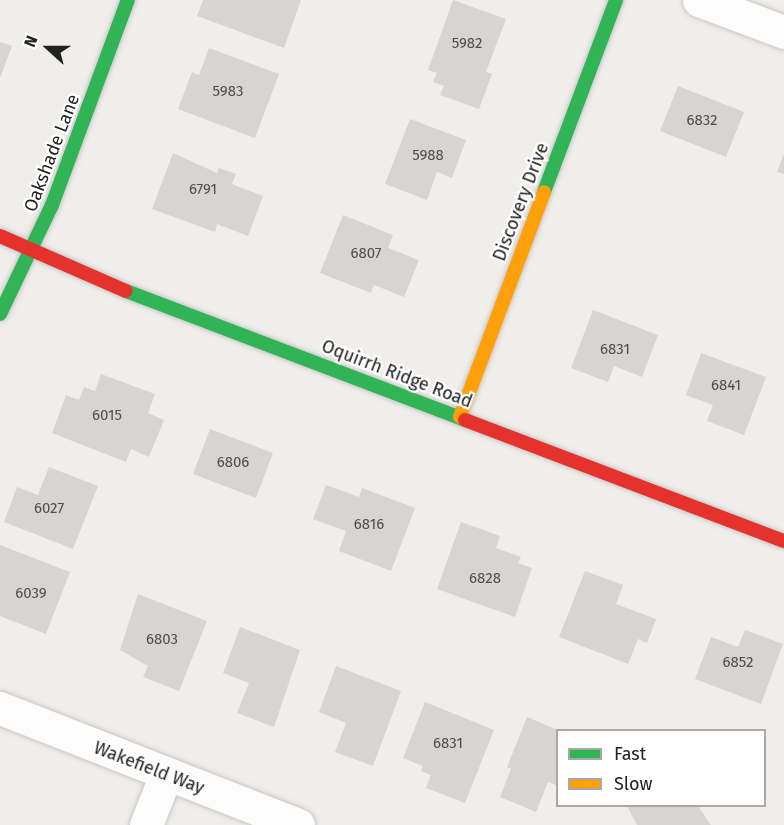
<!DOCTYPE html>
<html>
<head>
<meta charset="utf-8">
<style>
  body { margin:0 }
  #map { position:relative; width:784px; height:825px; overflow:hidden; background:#f0eeeb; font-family:"Fira Sans",sans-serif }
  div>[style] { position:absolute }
  .building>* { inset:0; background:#d7d4d2 }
  .roads { filter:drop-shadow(0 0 2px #c9c8c7) drop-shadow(0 0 2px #c9c8c7) }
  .street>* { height:33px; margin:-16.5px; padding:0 16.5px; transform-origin:16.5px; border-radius:16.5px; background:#fdfcfc }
  .fast>* { height:14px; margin:-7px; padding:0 7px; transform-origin:7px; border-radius:7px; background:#30b455 }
  .slow>* { height:14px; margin:-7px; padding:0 7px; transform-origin:7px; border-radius:7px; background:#ff9f0a }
  .jam>* { height:14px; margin:-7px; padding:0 7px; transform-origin:7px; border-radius:7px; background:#e5322d }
  span { translate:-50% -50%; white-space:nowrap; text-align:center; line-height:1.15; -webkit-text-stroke:4.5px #fff; paint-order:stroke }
  .number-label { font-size:15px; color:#4f4e4e }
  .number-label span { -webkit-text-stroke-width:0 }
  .street-label { font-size:18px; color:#222 }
  .legend { position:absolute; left:556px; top:729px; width:210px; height:78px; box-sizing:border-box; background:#fff; border:2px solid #a7a7a7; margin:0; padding:8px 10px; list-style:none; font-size:18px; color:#222 }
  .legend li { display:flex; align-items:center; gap:12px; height:30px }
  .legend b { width:30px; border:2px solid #a7a7a7 }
  .north { position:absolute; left:18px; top:18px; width:60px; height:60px; -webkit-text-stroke:4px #fff; paint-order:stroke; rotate:291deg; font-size:16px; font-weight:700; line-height:24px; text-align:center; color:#222 }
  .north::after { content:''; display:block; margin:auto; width:21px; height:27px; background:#222; clip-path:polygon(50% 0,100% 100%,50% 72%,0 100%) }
</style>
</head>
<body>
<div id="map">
  <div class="building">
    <i style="clip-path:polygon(203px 0,301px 0,284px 48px,197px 16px)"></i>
    <i style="clip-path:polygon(453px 0,506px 19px,486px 72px,492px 74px,479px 109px,440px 95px,444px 86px,433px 82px,437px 73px,428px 70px)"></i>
    <i style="clip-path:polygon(0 42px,12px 46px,0 78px)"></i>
    <i style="clip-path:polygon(209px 48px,279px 74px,255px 138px,178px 109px,192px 72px,199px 75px)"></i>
    <i style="clip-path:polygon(678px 86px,744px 112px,726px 157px,660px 131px)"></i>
    <i style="clip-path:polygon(410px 119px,466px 140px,452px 178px,437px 172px,427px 200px,385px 184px)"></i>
    <i style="clip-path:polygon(173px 153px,217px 173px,219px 168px,236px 174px,232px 184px,263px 196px,248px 236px,217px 224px,215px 232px,152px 209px)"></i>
    <i style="clip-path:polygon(784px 154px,784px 174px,777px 172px)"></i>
    <i style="clip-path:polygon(343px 215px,393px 235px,388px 248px,419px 260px,404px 297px,374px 285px,371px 293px,320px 273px)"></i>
    <i style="clip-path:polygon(593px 310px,658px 335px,642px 377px,614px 366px,608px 382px,571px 368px)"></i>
    <i style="clip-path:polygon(701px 353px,766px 377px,744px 435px,707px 421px,713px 405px,686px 395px)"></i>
    <i style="clip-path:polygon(101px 374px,155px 394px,148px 413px,164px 420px,149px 457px,131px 449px,126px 462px,52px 433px,66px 395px,79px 400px,84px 387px,95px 391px)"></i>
    <i style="clip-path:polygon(210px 429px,273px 453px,256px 498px,193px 474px)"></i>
    <i style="clip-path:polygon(49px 467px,98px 486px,73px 549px,4px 522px,17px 487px,38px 495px)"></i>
    <i style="clip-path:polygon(326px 485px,359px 497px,362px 488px,415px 508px,391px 571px,339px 551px,346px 531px,313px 519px)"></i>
    <i style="clip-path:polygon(461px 522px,500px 536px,496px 548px,521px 557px,518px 563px,532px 568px,515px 617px,437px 589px)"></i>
    <i style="clip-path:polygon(0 545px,70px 572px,46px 634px,0 616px)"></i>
    <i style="clip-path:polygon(585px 571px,623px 585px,616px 604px,656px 619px,647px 643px,638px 639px,628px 664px,559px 637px)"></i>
    <i style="clip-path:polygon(138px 594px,207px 621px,179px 691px,143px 677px,148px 666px,120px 650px)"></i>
    <i style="clip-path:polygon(240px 627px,300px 650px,274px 727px,237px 713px,249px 683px,223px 673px)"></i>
    <i style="clip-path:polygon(745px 630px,783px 644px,761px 704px,695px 679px,711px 637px,738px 647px)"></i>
    <i style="clip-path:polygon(336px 666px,401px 691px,373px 766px,335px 752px,346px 723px,319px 712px)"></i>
    <i style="clip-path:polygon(425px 702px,494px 730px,465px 803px,426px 788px,431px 775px,421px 771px,423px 766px,403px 758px)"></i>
    <i style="clip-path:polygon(527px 717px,558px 730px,558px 786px,548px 782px,536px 812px,500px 797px,511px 769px,507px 767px)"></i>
    <i style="clip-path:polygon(627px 806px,698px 806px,711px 825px,637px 825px)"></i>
  </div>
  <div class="roads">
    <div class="street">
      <i style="left:699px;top:0;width:91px;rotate:20.6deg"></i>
      <i style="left:0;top:708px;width:320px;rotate:21.4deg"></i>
      <i style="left:146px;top:825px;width:55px;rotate:-68.6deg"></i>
    </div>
    <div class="fast">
      <i style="left:544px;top:192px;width:205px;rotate:-69.4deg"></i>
      <i style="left:126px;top:291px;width:363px;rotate:20.8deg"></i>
      <i style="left:0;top:314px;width:121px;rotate:-64.5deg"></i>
      <i style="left:52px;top:205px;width:219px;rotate:-69.7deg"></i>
    </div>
    <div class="slow">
      <i style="left:460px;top:417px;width:240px;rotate:-69.5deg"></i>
    </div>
    <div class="jam">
      <i style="left:0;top:236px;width:137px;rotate:23.6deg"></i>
      <i style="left:465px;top:420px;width:341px;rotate:20.8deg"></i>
    </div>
  </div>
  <div class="number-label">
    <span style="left:467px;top:44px">5982</span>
    <span style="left:228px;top:92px">5983</span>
    <span style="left:702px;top:121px">6832</span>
    <span style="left:428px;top:156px">5988</span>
    <span style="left:203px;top:190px">6791</span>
    <span style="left:366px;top:254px">6807</span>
    <span style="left:615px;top:350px">6831</span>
    <span style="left:726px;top:386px">6841</span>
    <span style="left:107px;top:416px">6015</span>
    <span style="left:233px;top:463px">6806</span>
    <span style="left:49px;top:509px">6027</span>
    <span style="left:369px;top:525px">6816</span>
    <span style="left:485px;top:579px">6828</span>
    <span style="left:31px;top:594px">6039</span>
    <span style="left:162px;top:640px">6803</span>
    <span style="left:738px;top:663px">6852</span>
    <span style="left:448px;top:744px">6831</span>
  </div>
  <div class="street-label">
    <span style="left:52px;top:153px;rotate:-69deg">Oakshade Lane</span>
    <span style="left:521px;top:202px;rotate:-69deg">Discovery Drive</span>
    <span style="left:397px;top:374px;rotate:21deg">Oquirrh Ridge Road</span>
    <span style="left:149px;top:768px;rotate:21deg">Wakefield Way</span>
  </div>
  <ul class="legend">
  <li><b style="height:8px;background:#30b455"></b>Fast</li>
  <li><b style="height:8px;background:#ff9f0a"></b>Slow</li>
  </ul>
  <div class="north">N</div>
</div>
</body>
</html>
